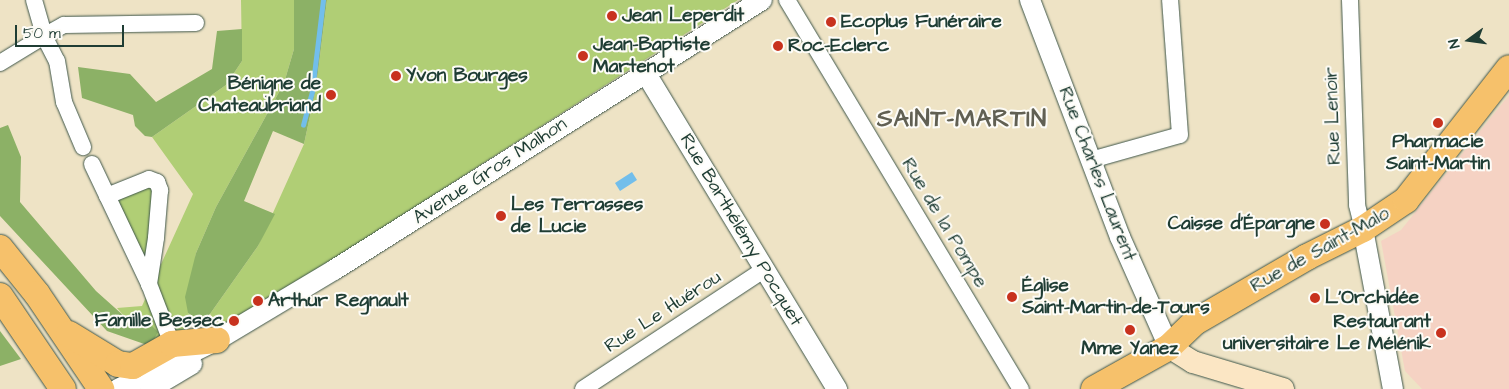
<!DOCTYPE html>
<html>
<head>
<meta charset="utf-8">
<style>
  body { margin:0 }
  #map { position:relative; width:1509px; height:389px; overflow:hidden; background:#eee3c5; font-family:"Architects Daughter",sans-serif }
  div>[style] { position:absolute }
  .built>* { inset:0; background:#f5d2c3 }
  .green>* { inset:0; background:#b0ce75 }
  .forest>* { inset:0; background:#8cb166 }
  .water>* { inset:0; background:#72beeb }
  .stream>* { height:4.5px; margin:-2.25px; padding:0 2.25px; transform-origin:2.25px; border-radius:2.25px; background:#72beeb }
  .roads { filter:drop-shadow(0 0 1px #3e564a) drop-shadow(0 0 1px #3e564a) }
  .minor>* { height:16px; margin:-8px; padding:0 8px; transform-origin:8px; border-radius:8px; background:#fff }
  .tertiary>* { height:20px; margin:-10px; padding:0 10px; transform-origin:10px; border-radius:10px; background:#fff }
  .secondary>* { height:22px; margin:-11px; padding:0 11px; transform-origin:11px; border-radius:11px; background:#fbe6c4 }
  .primary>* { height:26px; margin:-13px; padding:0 13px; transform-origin:13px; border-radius:13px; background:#f6c16b }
  .dots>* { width:14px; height:14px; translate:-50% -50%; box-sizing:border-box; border:2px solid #fdfcf7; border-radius:50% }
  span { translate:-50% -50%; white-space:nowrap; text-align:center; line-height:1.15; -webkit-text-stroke:4px #fdfcf7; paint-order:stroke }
  .poi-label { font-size:19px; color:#1f3d34; font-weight:700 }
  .left { translate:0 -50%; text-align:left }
  .right { translate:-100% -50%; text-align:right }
  .street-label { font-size:19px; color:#1f3d34 }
  .district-label { font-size:24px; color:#616053; font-weight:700; letter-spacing:1px }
  .north { position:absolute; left:1444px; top:15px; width:50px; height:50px; -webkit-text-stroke:4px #fdfcf7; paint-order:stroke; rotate:256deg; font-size:14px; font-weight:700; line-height:20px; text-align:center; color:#1f3d34 }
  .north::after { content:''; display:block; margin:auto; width:18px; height:22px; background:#1f3d34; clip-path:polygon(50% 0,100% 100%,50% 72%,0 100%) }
  .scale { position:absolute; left:15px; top:25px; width:109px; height:22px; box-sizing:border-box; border:2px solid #1f3d34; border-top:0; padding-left:6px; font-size:15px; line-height:18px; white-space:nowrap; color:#1f3d34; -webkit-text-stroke:4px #fdfcf7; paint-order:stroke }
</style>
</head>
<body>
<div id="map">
  <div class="built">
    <i style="clip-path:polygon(1509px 95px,1509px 389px,1422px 389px,1405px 371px,1381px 241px,1401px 230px)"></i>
  </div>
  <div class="green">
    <i style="clip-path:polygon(241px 0,294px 0,294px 49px,284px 83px,216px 207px,196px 253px,188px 313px,200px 321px,150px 346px,151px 324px,124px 316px,117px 308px,142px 306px,193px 194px,152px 137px,226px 85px,242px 61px)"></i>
    <i style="clip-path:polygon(327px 0,738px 0,223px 330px,210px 314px,258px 246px,304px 144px,316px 88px)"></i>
    <i style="clip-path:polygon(141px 185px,153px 188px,146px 262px,119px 202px,120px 195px)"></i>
  </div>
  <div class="forest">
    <i style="clip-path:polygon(294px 0,327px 0,316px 88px,304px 144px,273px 131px,244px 201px,275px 214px,258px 246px,210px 314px,200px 321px,188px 313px,185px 297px,196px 253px,216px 207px,284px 83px,294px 49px)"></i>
    <i style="clip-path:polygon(242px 29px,242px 61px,226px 85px,152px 137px,145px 136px,135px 126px,133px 115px,82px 98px,78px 67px,130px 74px,156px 102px,212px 69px,217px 31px)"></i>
    <i style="clip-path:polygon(8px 125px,21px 157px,20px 202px,96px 291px,124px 316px,151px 325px,158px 332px,150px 346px,107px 331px,0 216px,0 128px)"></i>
    <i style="clip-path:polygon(0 331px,21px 359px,0 366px)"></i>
  </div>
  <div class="water">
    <i style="clip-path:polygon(632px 172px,637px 180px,620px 191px,615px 183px)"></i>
  </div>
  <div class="stream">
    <i style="left:303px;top:125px;width:35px;rotate:-75deg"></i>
    <i style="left:312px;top:91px;width:92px;rotate:-83.1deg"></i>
  </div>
  <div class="roads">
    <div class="minor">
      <i style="left:34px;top:0;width:37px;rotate:74deg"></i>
      <i style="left:44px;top:36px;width:23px;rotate:-29deg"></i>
      <i style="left:64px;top:25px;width:132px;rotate:-0.9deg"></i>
      <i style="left:787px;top:0;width:454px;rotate:59deg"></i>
      <i style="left:1350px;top:0;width:205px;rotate:88deg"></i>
      <i style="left:1357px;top:205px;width:25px;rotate:76deg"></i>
      <i style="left:0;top:63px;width:52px;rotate:-31.5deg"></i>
      <i style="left:44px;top:36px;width:28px;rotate:63deg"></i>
      <i style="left:57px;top:61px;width:42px;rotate:80.3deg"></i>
      <i style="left:64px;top:102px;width:49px;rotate:67.1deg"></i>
      <i style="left:1091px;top:160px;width:92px;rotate:-15.7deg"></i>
      <i style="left:1180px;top:135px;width:135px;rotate:-94.2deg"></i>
      <i style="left:92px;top:164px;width:133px;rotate:64.6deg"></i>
      <i style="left:107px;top:196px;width:45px;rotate:-22deg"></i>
      <i style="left:149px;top:179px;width:9px;rotate:21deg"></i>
      <i style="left:157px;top:182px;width:9px;rotate:69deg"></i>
      <i style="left:160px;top:190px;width:48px;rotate:94.8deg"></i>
      <i style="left:156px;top:238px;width:47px;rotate:98.7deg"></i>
      <i style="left:149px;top:284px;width:64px;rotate:69deg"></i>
      <i style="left:583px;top:389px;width:218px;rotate:-33.4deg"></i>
    </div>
    <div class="tertiary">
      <i style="left:1030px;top:0;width:254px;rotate:69.2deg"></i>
      <i style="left:1120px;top:237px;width:120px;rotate:66deg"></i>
      <i style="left:645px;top:72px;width:371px;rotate:58.8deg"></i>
      <i style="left:1363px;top:229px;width:163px;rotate:79.4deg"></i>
      <i style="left:118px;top:389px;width:110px;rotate:-26.3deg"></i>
      <i style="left:217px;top:340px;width:136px;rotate:-30.9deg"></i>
      <i style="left:334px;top:270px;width:506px;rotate:-32.25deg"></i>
      <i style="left:150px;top:389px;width:49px;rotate:-30.8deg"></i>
    </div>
    <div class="secondary">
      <i style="left:1169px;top:347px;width:28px;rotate:32deg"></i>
      <i style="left:1193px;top:362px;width:94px;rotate:16.7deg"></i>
    </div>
    <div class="primary">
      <i style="left:0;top:248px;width:59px;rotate:51.2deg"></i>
      <i style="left:37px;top:294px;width:115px;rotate:56deg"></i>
      <i style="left:0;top:296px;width:112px;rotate:55.9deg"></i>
      <i style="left:69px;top:334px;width:57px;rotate:31.5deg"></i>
      <i style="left:118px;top:364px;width:15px;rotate:8deg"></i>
      <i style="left:133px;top:366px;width:45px;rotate:-29.4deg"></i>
      <i style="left:172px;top:344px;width:45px;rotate:-5.1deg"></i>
      <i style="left:1094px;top:389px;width:86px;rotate:-29.2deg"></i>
      <i style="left:1169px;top:347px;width:36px;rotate:-44deg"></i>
      <i style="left:1195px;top:322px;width:129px;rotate:-30.1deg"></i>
      <i style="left:1307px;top:257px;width:63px;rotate:-26.6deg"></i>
      <i style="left:1363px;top:229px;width:52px;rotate:-34deg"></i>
      <i style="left:1406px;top:200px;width:167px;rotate:-52deg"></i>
    </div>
  </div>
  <div class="dots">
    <i style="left:612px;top:16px;background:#c8321e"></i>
    <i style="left:831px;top:22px;background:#c8321e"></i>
    <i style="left:778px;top:46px;background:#c8321e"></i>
    <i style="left:583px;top:56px;background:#c8321e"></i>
    <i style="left:396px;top:76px;background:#c8321e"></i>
    <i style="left:331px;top:95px;background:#c8321e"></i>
    <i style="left:1438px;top:123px;background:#c8321e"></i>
    <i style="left:501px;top:216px;background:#c8321e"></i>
    <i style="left:1325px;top:224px;background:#c8321e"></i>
    <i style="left:1012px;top:297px;background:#c8321e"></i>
    <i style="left:1315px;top:298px;background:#c8321e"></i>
    <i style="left:258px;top:301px;background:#c8321e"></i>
    <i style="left:234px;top:321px;background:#c8321e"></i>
    <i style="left:1130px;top:330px;background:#c8321e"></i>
    <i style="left:1441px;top:333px;background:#c8321e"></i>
  </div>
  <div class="poi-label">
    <span class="left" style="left:622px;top:16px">Jean Leperdit</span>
    <span class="left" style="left:841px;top:22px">Ecoplus Funéraire</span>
    <span class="left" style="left:593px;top:56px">Jean-Baptiste<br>Martenot</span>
    <span class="left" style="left:788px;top:46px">Roc-Eclerc</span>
    <span class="left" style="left:406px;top:76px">Yvon Bourges</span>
    <span class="right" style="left:321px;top:95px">Bénigne de<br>Chateaubriand</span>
    <span style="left:1438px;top:153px">Pharmacie<br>Saint-Martin</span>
    <span class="left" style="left:511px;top:216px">Les Terrasses<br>de Lucie</span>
    <span class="right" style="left:1315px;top:224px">Caisse d'Épargne</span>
    <span class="left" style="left:1022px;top:297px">Église<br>Saint-Martin-de-Tours</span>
    <span class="left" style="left:1325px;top:298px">L'Orchidée</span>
    <span class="left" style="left:268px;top:301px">Arthur Regnault</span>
    <span class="right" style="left:224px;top:321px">Famille Bessec</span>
    <span class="right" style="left:1431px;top:333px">Restaurant<br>universitaire Le Mélénik</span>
    <span style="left:1130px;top:349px">Mme Yanez</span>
  </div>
  <div class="street-label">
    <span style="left:1333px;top:116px;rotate:-92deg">Rue Lenoir</span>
    <span style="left:490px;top:171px;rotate:-33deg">Avenue Gros Malhon</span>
    <span style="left:1097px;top:174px;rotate:69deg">Rue Charles Laurent</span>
    <span style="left:944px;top:223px;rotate:59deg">Rue de la Pompe</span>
    <span style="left:741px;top:230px;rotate:59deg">Rue Barthélémy Pocquet</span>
    <span style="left:1320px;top:250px;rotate:-29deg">Rue de Saint-Malo</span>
    <span style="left:663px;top:312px;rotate:-33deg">Rue Le Huérou</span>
  </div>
  <div class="district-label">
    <span style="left:962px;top:120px">SAINT-MARTIN</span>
  </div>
  <div class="north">N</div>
  <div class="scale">50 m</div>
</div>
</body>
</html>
